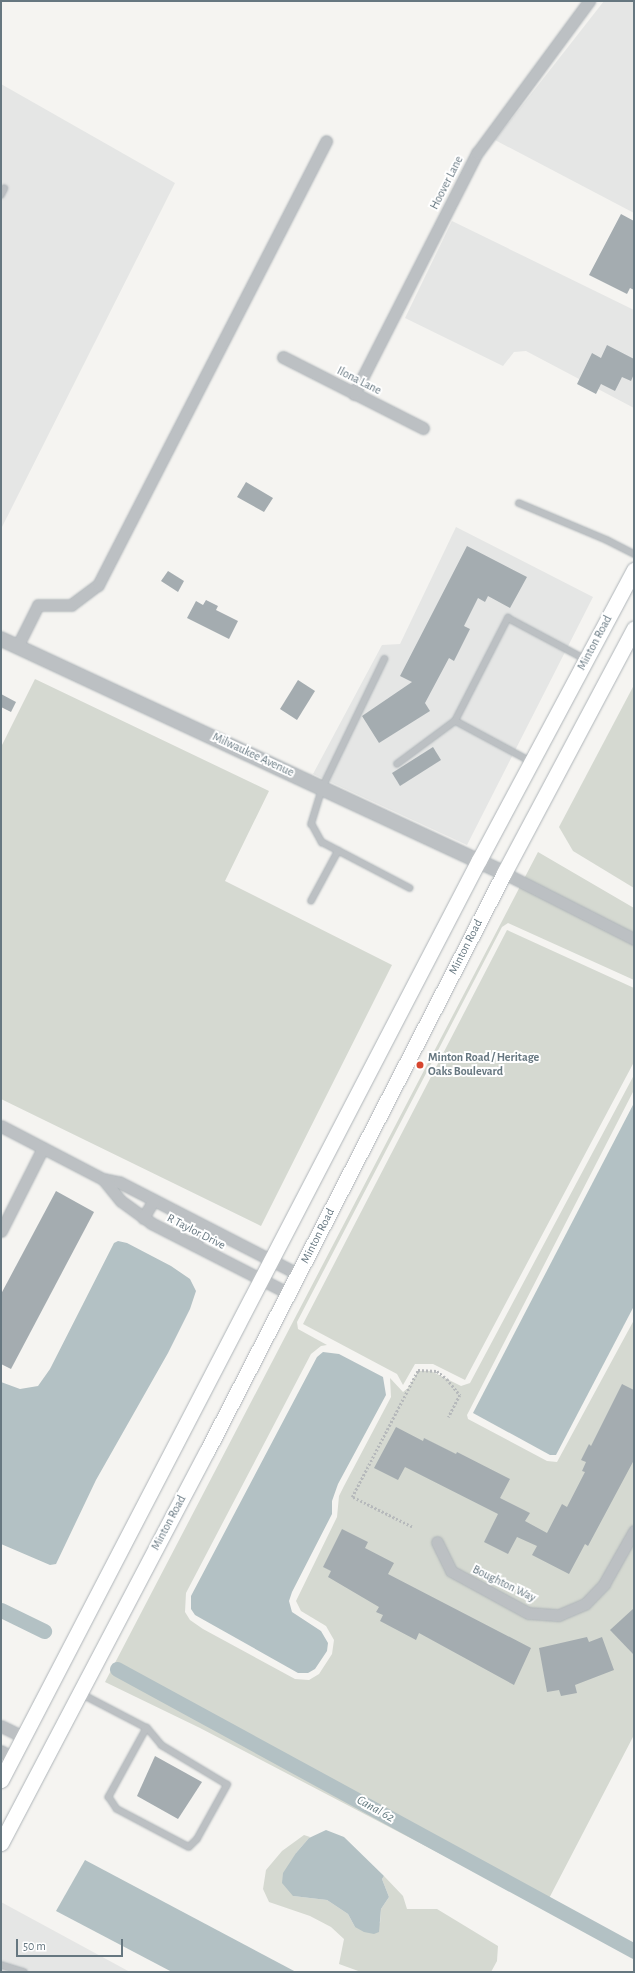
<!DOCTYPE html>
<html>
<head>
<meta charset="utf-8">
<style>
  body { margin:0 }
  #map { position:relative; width:635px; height:1973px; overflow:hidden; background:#f5f4f1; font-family:"Alegreya Sans",sans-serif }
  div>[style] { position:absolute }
  .built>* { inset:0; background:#e5e6e5 }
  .green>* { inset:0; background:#d5d9d1 }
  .water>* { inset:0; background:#b3c1c4 }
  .canal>* { height:15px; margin:-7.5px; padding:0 7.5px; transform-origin:7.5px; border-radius:7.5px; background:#b3c1c4 }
  .building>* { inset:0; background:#a4acb0 }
  .path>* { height:2.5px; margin-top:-1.25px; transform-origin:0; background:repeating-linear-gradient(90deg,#b6b9bb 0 2px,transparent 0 4px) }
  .roads { filter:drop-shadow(0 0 1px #aeb4b8) drop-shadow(0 0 1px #aeb4b8) }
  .service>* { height:5.5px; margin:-2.75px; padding:0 2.75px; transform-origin:2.75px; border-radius:2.75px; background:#bcc0c3 }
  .minor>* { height:11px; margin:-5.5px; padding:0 5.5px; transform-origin:5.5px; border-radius:5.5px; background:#bcc0c3 }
  .tertiary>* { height:14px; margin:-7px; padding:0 7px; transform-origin:7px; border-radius:7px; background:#bcc0c3 }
  .secondary>* { height:15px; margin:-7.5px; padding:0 7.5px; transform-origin:7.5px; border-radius:7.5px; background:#fff }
  .dots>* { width:11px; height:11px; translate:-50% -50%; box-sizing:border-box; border:2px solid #fff; border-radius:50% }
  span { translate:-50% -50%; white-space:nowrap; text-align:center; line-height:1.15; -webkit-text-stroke:4px #fff; paint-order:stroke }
  .street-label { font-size:12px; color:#667780 }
  .poi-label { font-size:12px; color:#667780; font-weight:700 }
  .left { translate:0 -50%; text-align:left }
  .water-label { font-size:13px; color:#61787e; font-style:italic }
  .frame { position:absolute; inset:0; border:2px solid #667780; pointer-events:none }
  .scale { position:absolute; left:16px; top:1939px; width:107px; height:18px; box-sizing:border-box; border:2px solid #667780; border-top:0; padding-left:5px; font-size:12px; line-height:14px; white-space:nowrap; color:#667780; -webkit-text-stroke:3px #fff; paint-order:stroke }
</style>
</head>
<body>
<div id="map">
  <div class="built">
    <i style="clip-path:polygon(604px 1px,634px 2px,634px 213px,495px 140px)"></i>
    <i style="clip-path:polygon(1px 84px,175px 183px,1px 529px)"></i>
    <i style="clip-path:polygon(452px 221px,634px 310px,634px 408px,526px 351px,514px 352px,503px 366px,405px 318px)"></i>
    <i style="clip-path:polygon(456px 527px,593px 597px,467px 845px,313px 774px,382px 645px,400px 644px)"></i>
    <i style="clip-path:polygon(1px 1902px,130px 1972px,1px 1972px)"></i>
  </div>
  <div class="green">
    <i style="clip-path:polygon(35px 679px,269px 791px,225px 881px,392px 965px,261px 1226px,1px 1099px,1px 747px)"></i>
    <i style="clip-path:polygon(634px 685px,634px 888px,573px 851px,559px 827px)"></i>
    <i style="clip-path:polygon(538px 852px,634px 908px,634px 980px,508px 923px,502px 927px,297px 1322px,298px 1329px,327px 1345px,321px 1346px,311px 1354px,186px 1593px,185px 1612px,190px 1620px,203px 1629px,295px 1679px,309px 1680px,319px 1674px,332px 1654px,334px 1640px,326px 1626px,301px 1611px,296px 1601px,337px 1517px,339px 1496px,344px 1486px,391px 1397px,390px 1378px,403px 1392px,408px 1388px,418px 1371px,431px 1371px,461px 1386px,470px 1383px,634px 1075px,634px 1090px,467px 1415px,468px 1419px,547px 1461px,557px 1462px,634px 1320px,634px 1735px,544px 1908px,200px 1728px,105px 1682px)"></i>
    <i style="clip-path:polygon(507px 930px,634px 988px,634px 1062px,465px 1380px,433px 1364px,415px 1364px,403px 1385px,397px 1374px,303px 1324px)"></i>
    <i style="clip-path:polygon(304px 1835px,310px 1837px,296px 1853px,293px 1896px,327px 1900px,348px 1914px,355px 1927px,380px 1923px,381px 1909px,389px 1897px,382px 1879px,384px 1876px,403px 1896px,407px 1909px,437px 1909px,498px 1946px,497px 1961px,491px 1972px,361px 1972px,339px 1964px,344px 1939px,331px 1927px,310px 1916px,269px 1902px,263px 1889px,266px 1870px,282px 1851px)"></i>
  </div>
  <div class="water">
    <i style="clip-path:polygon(634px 1103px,634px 1306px,556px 1455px,550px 1455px,473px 1413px)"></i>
    <i style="clip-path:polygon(118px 1241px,127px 1243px,171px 1266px,190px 1279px,196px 1291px,190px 1309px,168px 1353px,96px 1480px,56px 1564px,50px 1565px,1px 1544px,1px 1382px,20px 1389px,38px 1386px,50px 1369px,114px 1243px)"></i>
    <i style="clip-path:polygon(323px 1352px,339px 1354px,383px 1377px,386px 1395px,338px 1484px,332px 1501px,332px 1514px,292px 1592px,289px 1601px,292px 1612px,321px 1631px,328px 1643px,327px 1651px,315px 1669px,308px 1673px,298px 1673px,195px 1615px,191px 1609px,191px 1596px,317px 1357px)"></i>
    <i style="clip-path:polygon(326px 1830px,344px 1837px,384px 1876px,382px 1879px,389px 1897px,381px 1909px,379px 1932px,374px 1934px,364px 1932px,355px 1927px,348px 1914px,327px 1900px,293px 1896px,282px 1883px,283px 1873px,296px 1853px,309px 1838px)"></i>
    <i style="clip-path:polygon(85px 1860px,296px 1972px,172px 1972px,56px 1911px)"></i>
  </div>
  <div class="canal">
    <i style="left:1px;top:1610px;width:48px;rotate:26deg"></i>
    <i style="left:117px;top:1669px;width:589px;rotate:28.61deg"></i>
  </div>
  <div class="building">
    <i style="clip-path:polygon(621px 214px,634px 221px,634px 290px,630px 288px,627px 294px,589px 275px)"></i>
    <i style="clip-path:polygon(607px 345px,634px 359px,634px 374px,631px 381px,622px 377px,615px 391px,601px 384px,596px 394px,577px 384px,592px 353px,601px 358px)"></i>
    <i style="clip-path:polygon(246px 482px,273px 498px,264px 512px,237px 497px)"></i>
    <i style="clip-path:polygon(467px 546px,527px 577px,510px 608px,488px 596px,485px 602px,478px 598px,464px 626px,470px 629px,454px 661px,449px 658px,425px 703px,430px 711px,379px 743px,362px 716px,412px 682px,400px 676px)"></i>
    <i style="clip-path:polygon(168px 571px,184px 581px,178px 592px,161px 581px)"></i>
    <i style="clip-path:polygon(206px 600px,218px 606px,216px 610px,238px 621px,229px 639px,187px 618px,196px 601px,203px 605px)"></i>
    <i style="clip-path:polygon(298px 680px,315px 691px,297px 720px,280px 709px)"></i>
    <i style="clip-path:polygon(1px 694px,16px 702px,11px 712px,1px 707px)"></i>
    <i style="clip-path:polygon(433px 747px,441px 760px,400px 786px,392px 773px)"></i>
    <i style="clip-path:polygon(56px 1191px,94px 1212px,11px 1369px,1px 1364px,1px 1294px)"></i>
    <i style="clip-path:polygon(622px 1384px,634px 1390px,634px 1460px,588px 1546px,585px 1544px,569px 1574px,532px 1555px,537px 1546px,517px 1537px,508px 1554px,484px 1542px,498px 1514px,405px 1467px,398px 1480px,374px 1468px,396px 1427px,423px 1441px,424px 1438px,456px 1454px,457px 1452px,510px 1479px,500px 1498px,530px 1513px,525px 1521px,547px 1533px,562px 1504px,567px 1507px,585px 1472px,582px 1471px,586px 1462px,581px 1460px,589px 1444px,591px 1446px)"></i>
    <i style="clip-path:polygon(342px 1529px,368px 1542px,365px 1548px,394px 1563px,388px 1574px,531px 1648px,514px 1685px,419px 1633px,416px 1640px,380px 1621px,383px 1615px,376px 1612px,379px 1607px,328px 1577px,331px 1571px,323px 1567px)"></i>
    <i style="clip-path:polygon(634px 1608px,634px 1655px,610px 1630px)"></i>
    <i style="clip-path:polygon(587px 1637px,589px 1642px,602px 1637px,614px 1670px,575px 1685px,577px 1693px,561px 1696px,559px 1690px,547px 1692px,539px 1648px)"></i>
    <i style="clip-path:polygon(155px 1756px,202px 1782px,178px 1819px,137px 1796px)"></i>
  </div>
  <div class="path">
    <i style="left:412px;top:1527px;width:67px;rotate:-153.4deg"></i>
    <i style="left:352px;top:1497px;width:143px;rotate:-62.5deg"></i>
    <i style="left:418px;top:1370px;width:19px;rotate:3deg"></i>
    <i style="left:437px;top:1371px;width:13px;rotate:39deg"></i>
    <i style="left:447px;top:1379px;width:21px;rotate:51deg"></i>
    <i style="left:460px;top:1395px;width:25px;rotate:117deg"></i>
  </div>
  <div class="roads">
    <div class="service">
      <i style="left:1px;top:195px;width:7px;rotate:-63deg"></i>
      <i style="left:519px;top:503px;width:95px;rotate:22.8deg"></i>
      <i style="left:607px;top:540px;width:30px;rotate:27deg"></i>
      <i style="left:385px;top:659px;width:142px;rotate:115.8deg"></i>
      <i style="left:323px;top:787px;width:39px;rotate:107deg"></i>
      <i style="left:312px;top:824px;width:21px;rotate:61deg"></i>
      <i style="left:322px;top:842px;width:99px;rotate:27.6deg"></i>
      <i style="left:531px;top:762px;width:86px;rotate:-151.7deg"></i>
      <i style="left:455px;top:721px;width:116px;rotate:-62.8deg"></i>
      <i style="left:508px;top:618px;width:87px;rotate:28deg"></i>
      <i style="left:397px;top:764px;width:72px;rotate:-36.6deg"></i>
      <i style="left:311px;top:901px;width:57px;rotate:-61.6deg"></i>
      <i style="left:80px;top:1693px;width:76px;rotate:27.6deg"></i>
      <i style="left:147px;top:1728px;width:79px;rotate:118.8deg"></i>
      <i style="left:109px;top:1797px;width:14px;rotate:56deg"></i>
      <i style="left:117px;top:1809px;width:81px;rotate:27.8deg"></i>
      <i style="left:189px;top:1847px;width:11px;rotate:-45deg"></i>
      <i style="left:197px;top:1839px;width:62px;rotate:-60.9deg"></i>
      <i style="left:227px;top:1785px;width:76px;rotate:-149deg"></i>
      <i style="left:162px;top:1746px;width:23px;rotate:-130deg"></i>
      <i style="left:1px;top:1965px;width:24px;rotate:17deg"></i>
    </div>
    <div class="minor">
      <i style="left:283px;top:357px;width:157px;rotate:26.9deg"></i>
      <i style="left:354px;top:394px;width:271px;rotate:-63deg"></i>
      <i style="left:477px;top:153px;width:189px;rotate:-53.6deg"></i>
      <i style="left:17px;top:647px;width:47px;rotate:-63.4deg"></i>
      <i style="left:38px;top:605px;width:33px"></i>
      <i style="left:71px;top:605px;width:34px;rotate:-37deg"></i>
      <i style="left:98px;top:585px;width:499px;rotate:-62.8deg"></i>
      <i style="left:504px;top:873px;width:146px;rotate:26.9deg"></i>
      <i style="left:1px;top:1126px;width:115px;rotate:27.5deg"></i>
      <i style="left:103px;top:1179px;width:16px;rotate:11deg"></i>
      <i style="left:119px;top:1182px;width:201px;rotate:27.2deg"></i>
      <i style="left:103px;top:1179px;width:28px;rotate:51deg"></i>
      <i style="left:121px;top:1201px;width:37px;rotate:36deg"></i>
      <i style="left:151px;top:1223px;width:154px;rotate:27.1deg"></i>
      <i style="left:143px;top:1218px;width:21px;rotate:-59deg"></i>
      <i style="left:1px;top:1231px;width:93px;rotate:-63.2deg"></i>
      <i style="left:194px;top:1245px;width:21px;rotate:-62deg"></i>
      <i style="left:437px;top:1542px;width:32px;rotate:64deg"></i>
      <i style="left:451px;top:1571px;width:88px;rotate:28.6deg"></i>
      <i style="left:528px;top:1613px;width:31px;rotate:4deg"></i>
      <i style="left:559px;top:1615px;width:28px;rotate:-23deg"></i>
      <i style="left:585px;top:1604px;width:28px;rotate:-46deg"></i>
      <i style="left:604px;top:1584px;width:61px;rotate:-60.5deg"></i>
      <i style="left:1px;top:1726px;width:25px;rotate:26deg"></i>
      <i style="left:1px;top:1751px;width:14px;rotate:30deg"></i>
    </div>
    <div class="tertiary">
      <i style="left:1px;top:639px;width:555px;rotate:24.95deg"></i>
    </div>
    <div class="secondary">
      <i style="left:1px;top:1780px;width:1037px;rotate:-62.55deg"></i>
      <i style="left:479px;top:860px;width:329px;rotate:-61.9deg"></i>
      <i style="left:1px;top:1843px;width:443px;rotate:-62.3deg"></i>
      <i style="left:207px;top:1451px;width:650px;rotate:-62.8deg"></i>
      <i style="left:504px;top:873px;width:277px;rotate:-62deg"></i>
    </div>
  </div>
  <div class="dots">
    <i style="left:420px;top:1065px;background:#d7462f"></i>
  </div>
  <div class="street-label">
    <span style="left:447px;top:183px;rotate:-63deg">Hoover Lane</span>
    <span style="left:359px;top:381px;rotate:27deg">Ilona Lane</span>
    <span style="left:595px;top:643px;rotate:-62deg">Minton Road</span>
    <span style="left:253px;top:755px;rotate:25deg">Milwaukee Avenue</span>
    <span style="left:466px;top:947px;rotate:-63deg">Minton Road</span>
    <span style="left:196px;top:1232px;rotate:27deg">R Taylor Drive</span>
    <span style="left:318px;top:1236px;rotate:-63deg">Minton Road</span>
    <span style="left:169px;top:1523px;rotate:-62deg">Minton Road</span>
    <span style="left:504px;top:1584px;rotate:26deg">Boughton Way</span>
  </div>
  <div class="poi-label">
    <span class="left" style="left:428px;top:1065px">Minton Road / Heritage<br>Oaks Boulevard</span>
  </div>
  <div class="water-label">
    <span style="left:375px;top:1810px;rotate:29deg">Canal 62</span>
  </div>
  <div class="frame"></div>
  <div class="scale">50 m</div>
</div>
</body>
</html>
